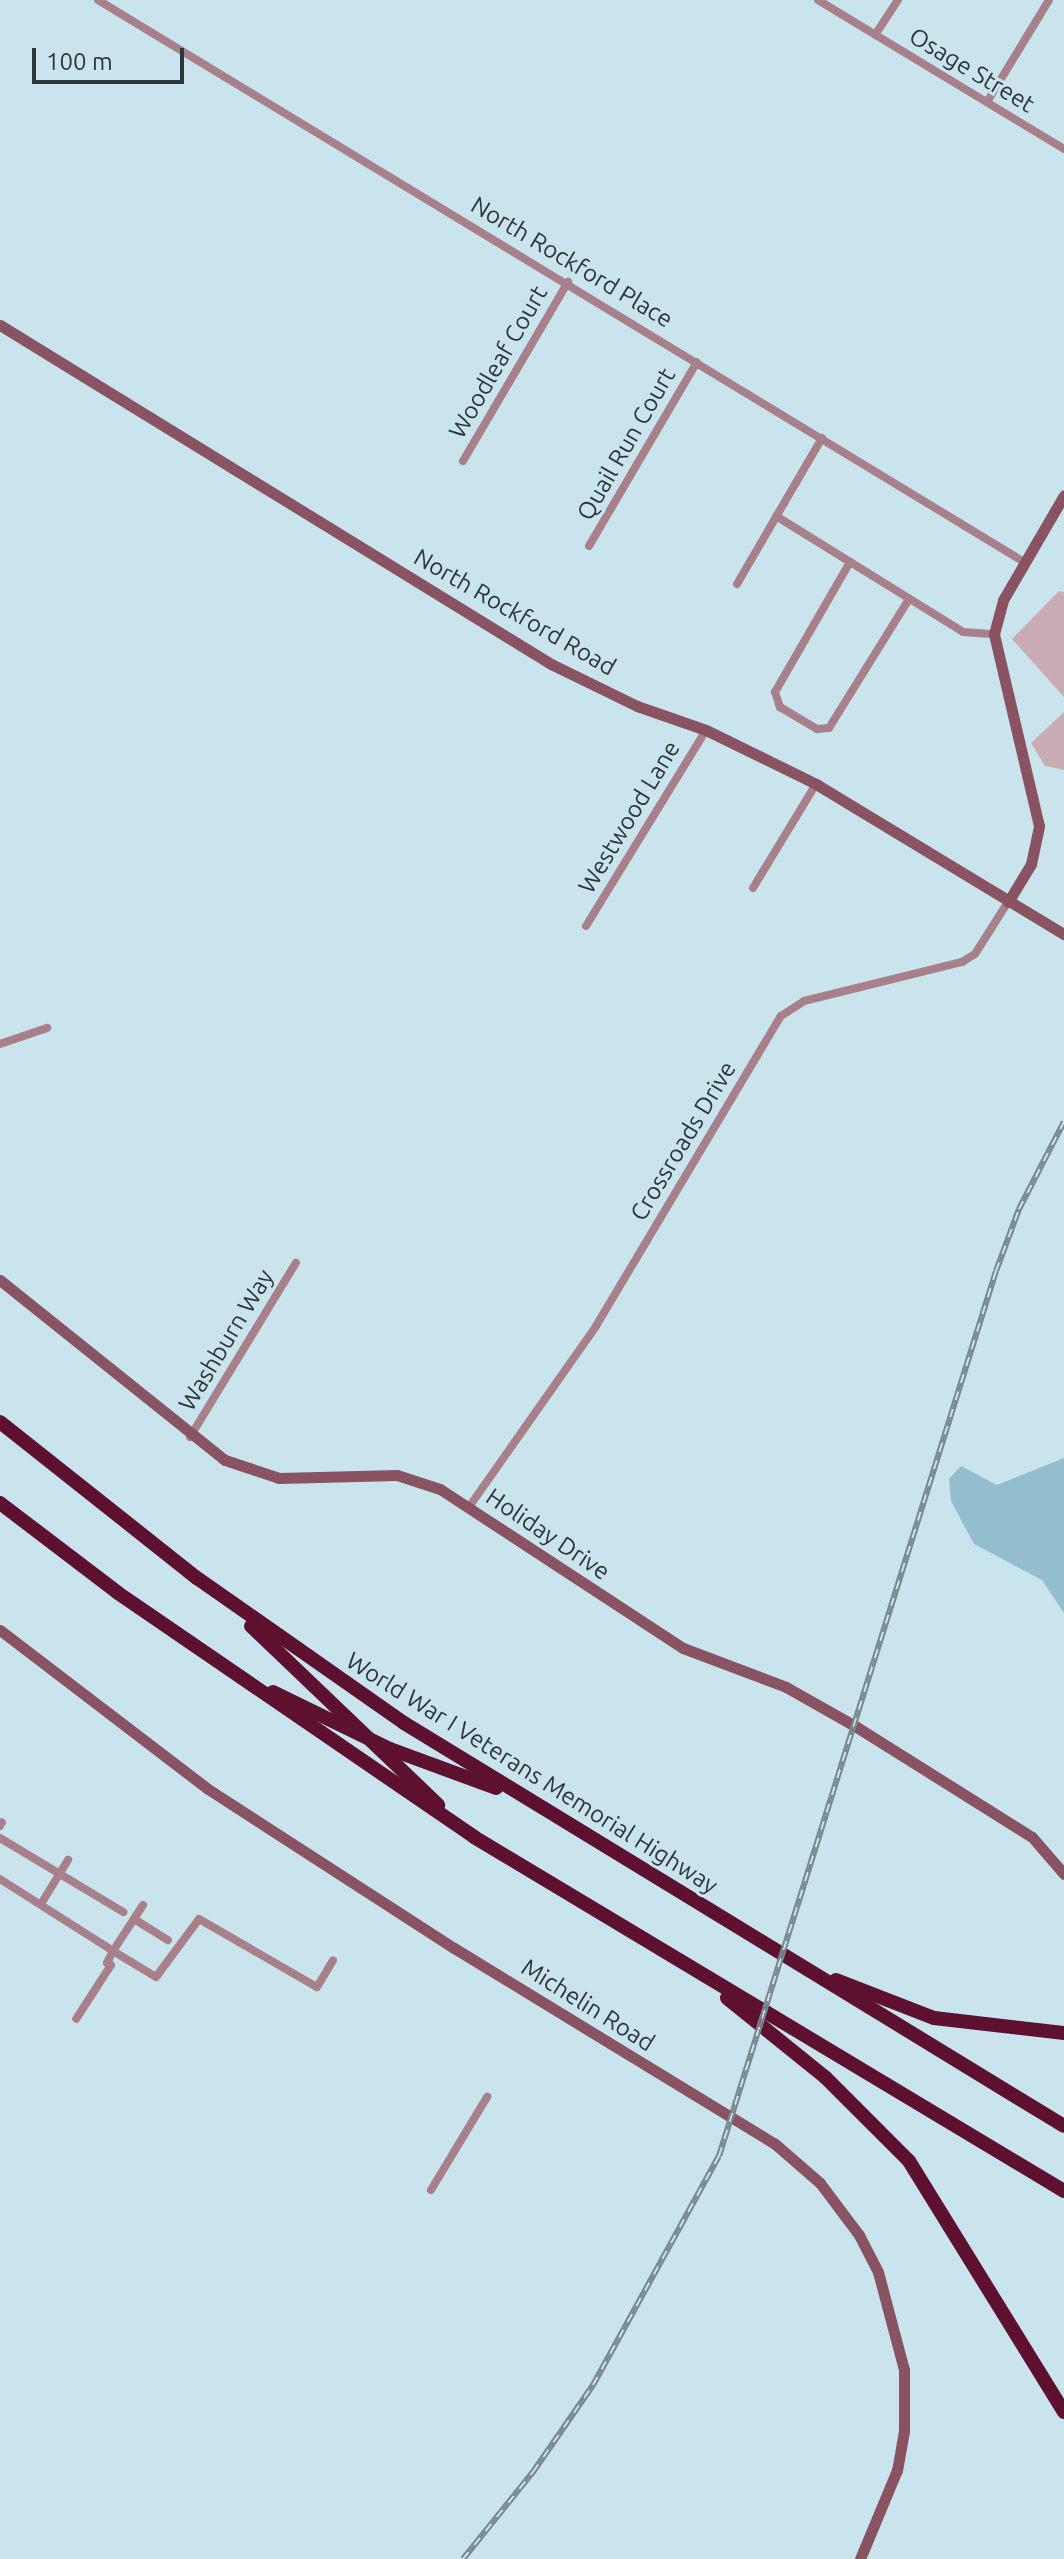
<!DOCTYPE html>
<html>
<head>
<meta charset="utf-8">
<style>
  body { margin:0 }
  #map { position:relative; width:1064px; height:2559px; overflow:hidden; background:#cae4ed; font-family:Ubuntu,sans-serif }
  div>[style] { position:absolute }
  .green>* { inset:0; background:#caadb4 }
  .water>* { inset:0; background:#93becd }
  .street>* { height:8px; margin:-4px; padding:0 4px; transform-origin:4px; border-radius:4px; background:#a7808a }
  .secondary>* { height:11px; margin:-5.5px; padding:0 5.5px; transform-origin:5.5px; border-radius:5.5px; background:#895362 }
  .highway>* { height:14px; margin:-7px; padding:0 7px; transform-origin:7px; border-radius:7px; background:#5d112f }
  .rail>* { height:6px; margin-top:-3px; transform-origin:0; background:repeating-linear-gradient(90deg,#cae4ed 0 9px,#76888e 0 18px); box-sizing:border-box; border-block:2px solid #76888e }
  span { translate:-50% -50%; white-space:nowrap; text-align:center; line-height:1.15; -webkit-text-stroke:6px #cae4ed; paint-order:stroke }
  .street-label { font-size:24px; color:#2c373a }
  .scale { position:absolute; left:32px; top:48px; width:152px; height:36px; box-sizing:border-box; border:4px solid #2c373a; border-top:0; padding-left:10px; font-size:24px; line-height:28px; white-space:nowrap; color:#2c373a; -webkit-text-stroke:6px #cae4ed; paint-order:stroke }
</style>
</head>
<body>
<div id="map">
  <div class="green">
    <i style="clip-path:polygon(1059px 591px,1064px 592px,1064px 697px,1012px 639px)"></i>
    <i style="clip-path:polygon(1064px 712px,1064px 770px,1045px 766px,1031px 743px)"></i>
  </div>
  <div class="water">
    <i style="clip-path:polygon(1064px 1458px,1064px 1613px,1042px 1580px,974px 1544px,951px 1501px,949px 1479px,961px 1466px,997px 1485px)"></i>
  </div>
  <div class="street">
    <i style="left:98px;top:0;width:1083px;rotate:31.25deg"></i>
    <i style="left:818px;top:0;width:288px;rotate:31.2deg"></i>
    <i style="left:875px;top:35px;width:42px;rotate:-56.7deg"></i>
    <i style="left:987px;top:102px;width:119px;rotate:-58.7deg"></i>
    <i style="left:463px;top:461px;width:208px;rotate:-59.6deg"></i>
    <i style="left:776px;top:516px;width:220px;rotate:31.8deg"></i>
    <i style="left:963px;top:632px;width:31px;rotate:4deg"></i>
    <i style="left:589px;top:546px;width:213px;rotate:-59.6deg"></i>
    <i style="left:850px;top:562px;width:150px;rotate:120deg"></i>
    <i style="left:775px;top:692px;width:16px;rotate:72deg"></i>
    <i style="left:780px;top:707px;width:43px;rotate:30.7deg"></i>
    <i style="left:817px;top:729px;width:12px;rotate:-5deg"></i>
    <i style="left:829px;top:728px;width:152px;rotate:-58.2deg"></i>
    <i style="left:737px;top:584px;width:169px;rotate:-59.8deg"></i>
    <i style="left:753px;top:888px;width:122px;rotate:-58.8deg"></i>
    <i style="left:586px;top:926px;width:230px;rotate:-58.5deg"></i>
    <i style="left:0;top:1044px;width:50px;rotate:-18.8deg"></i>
    <i style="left:190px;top:1437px;width:204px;rotate:-58.7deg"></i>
    <i style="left:469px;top:1507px;width:221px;rotate:-54.9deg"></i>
    <i style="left:596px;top:1326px;width:361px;rotate:-59.2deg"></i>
    <i style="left:781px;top:1016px;width:27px;rotate:-33deg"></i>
    <i style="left:804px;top:1001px;width:163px;rotate:-13.9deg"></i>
    <i style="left:962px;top:962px;width:15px;rotate:-32deg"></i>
    <i style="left:975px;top:954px;width:62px;rotate:-57.6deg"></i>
    <i style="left:0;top:1826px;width:4px;rotate:-63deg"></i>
    <i style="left:0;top:1838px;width:144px;rotate:31deg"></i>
    <i style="left:0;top:1879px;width:134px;rotate:32.5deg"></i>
    <i style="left:113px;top:1951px;width:13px;rotate:117deg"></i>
    <i style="left:107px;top:1963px;width:4px;rotate:27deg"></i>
    <i style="left:111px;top:1965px;width:64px;rotate:122.9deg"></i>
    <i style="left:41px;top:1904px;width:52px;rotate:-58.5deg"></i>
    <i style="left:143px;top:1905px;width:55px;rotate:123.1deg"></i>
    <i style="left:113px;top:1951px;width:50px;rotate:31.2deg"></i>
    <i style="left:156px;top:1977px;width:72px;rotate:-53.4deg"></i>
    <i style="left:199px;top:1919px;width:136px;rotate:30deg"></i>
    <i style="left:317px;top:1987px;width:31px;rotate:-59deg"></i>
    <i style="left:134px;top:1919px;width:40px;rotate:32deg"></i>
    <i style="left:431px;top:2190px;width:109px;rotate:-58.9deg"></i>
  </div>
  <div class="secondary">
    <i style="left:0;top:325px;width:647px;rotate:31.6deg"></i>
    <i style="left:551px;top:664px;width:96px;rotate:26deg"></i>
    <i style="left:637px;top:706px;width:73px;rotate:19.2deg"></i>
    <i style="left:706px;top:730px;width:123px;rotate:26.1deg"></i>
    <i style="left:816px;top:784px;width:290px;rotate:31.2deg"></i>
    <i style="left:1008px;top:902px;width:44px;rotate:-58.8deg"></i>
    <i style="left:1031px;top:864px;width:39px;rotate:-78deg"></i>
    <i style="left:1039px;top:826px;width:197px;rotate:-103.2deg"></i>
    <i style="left:994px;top:634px;width:35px;rotate:-75deg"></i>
    <i style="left:1003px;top:600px;width:121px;rotate:-59.8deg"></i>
    <i style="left:0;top:1280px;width:288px;rotate:38.7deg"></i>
    <i style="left:225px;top:1460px;width:57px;rotate:18.4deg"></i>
    <i style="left:279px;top:1478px;width:118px;rotate:-1.5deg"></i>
    <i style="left:397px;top:1475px;width:45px;rotate:18deg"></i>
    <i style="left:440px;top:1489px;width:290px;rotate:33.2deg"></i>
    <i style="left:683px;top:1648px;width:110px;rotate:20.7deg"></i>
    <i style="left:786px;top:1687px;width:79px;rotate:29.5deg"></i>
    <i style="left:855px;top:1726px;width:209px;rotate:32.1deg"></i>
    <i style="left:1032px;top:1837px;width:49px;rotate:49.1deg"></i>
    <i style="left:0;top:1630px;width:262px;rotate:37.4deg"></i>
    <i style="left:208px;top:1789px;width:293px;rotate:32.9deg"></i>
    <i style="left:454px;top:1948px;width:375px;rotate:31.4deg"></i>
    <i style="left:774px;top:2143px;width:61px;rotate:41deg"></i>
    <i style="left:820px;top:2183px;width:65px;rotate:53.1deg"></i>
    <i style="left:859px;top:2235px;width:42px;rotate:62.8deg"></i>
    <i style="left:878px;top:2272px;width:101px;rotate:75.1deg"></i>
    <i style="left:904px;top:2370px;width:61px;rotate:90deg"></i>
    <i style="left:904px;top:2431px;width:40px;rotate:100deg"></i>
    <i style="left:897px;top:2470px;width:96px;rotate:112.6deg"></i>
  </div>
  <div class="highway">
    <i style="left:0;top:1422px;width:251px;rotate:38.4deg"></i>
    <i style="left:197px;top:1578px;width:253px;rotate:35deg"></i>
    <i style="left:404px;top:1723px;width:773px;rotate:31.41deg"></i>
    <i style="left:0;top:1503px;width:148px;rotate:37.3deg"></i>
    <i style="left:118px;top:1593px;width:432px;rotate:34.4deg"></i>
    <i style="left:474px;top:1837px;width:688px;rotate:30.96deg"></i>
    <i style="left:251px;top:1626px;width:259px;rotate:43.7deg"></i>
    <i style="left:273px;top:1692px;width:130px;rotate:26deg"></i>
    <i style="left:390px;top:1749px;width:113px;rotate:20.2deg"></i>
    <i style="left:836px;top:1980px;width:105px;rotate:21.2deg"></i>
    <i style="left:934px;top:2018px;width:131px;rotate:6.6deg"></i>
    <i style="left:727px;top:1998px;width:126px;rotate:38.9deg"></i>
    <i style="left:825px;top:2077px;width:119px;rotate:45deg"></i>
    <i style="left:909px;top:2161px;width:295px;rotate:58.3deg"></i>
  </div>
  <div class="rail">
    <i style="left:463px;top:2559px;width:112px;rotate:-51.2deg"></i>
    <i style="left:533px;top:2472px;width:106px;rotate:-55.4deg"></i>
    <i style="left:593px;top:2385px;width:261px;rotate:-61.2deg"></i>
    <i style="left:719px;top:2156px;width:927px;rotate:-72.62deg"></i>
    <i style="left:996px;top:1271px;width:66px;rotate:-69.6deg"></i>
    <i style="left:1019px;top:1209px;width:98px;rotate:-62.7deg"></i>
  </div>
  <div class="street-label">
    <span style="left:972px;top:70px;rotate:31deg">Osage Street</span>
    <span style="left:572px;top:262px;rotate:31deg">North Rockford Place</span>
    <span style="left:498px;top:362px;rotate:-60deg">Woodleaf Court</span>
    <span style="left:626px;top:444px;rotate:-60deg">Quail Run Court</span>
    <span style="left:515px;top:612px;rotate:30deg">North Rockford Road</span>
    <span style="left:629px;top:817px;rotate:-59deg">Westwood Lane</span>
    <span style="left:683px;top:1141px;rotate:-59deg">Crossroads Drive</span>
    <span style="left:226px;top:1340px;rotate:-59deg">Washburn Way</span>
    <span style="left:548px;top:1534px;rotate:34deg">Holiday Drive</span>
    <span style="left:532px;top:1773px;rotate:32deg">World War I Veterans Memorial Highway</span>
    <span style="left:588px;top:2005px;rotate:32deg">Michelin Road</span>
  </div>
  <div class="scale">100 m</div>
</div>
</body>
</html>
